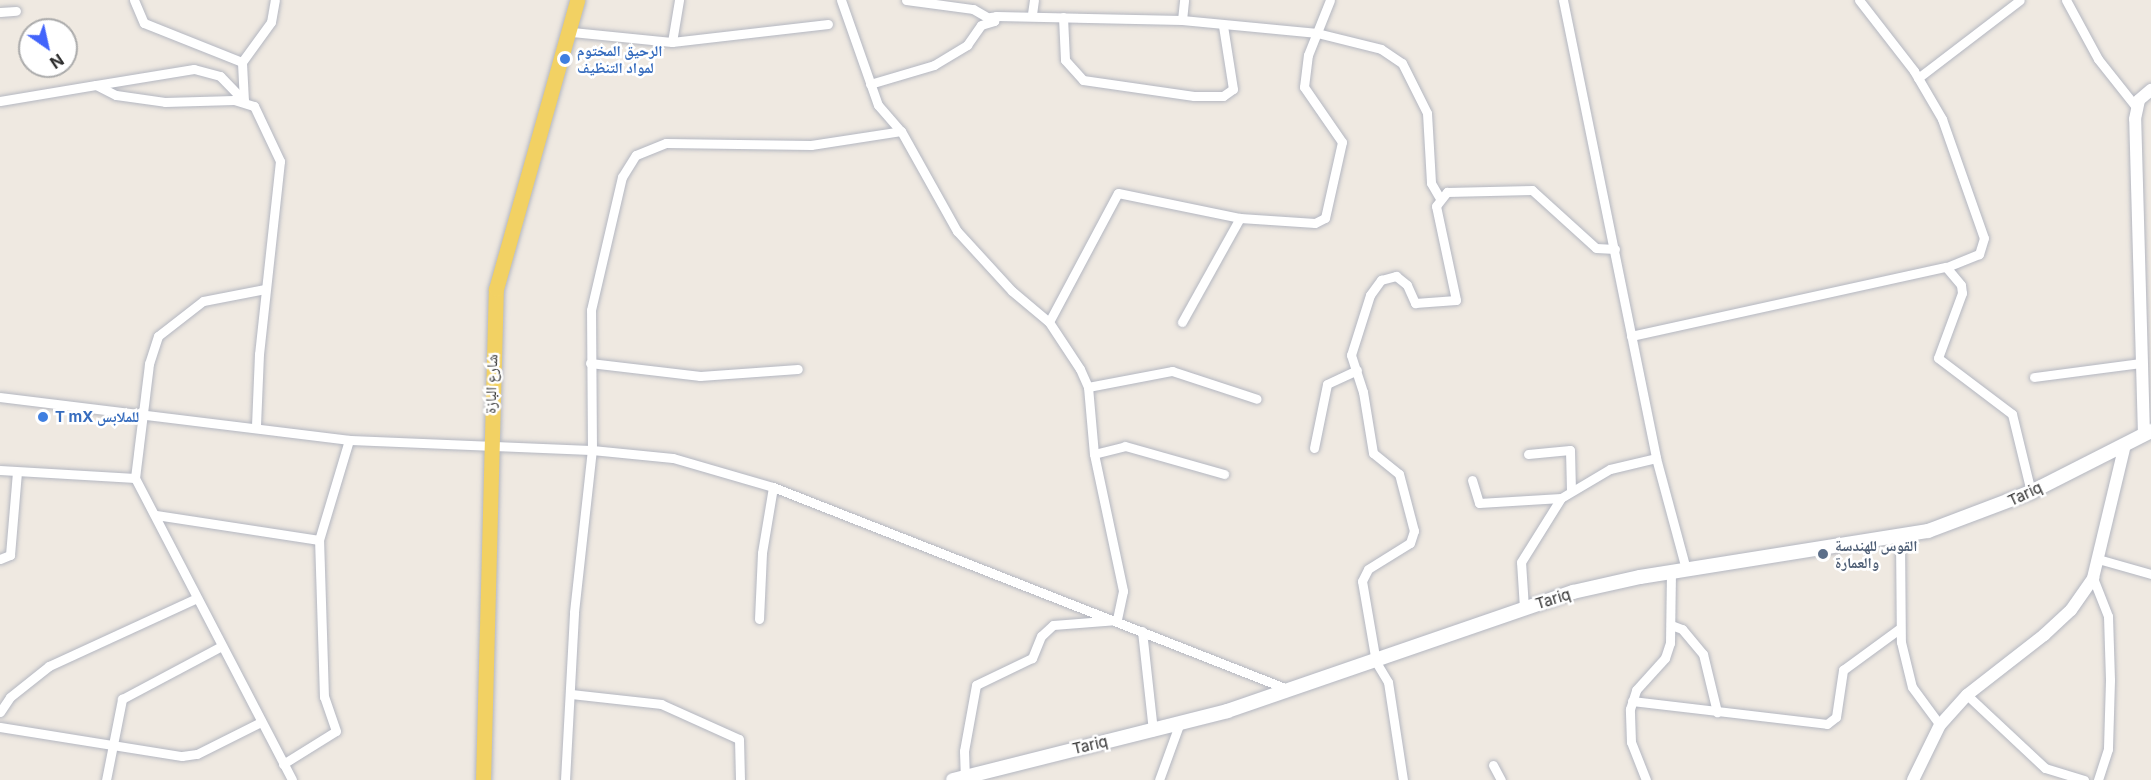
<!DOCTYPE html>
<html>
<head>
<meta charset="utf-8">
<style>
  body { margin:0 }
  #map { position:relative; width:2151px; height:780px; overflow:hidden; background:#efe9e1; font-family:Inter,"Noto Naskh Arabic",sans-serif }
  div>[style] { position:absolute }
  .roads { filter:drop-shadow(0 0 2px #b4b7c1) drop-shadow(0 0 2px #b4b7c1) }
  .minor>* { height:9px; margin:-4.5px; padding:0 4.5px; transform-origin:4.5px; border-radius:4.5px; background:#fff }
  .tertiary>* { height:12px; margin:-6px; padding:0 6px; transform-origin:6px; border-radius:6px; background:#fff }
  .secondary>* { height:14px; margin:-7px; padding:0 7px; transform-origin:7px; border-radius:7px; background:#fff }
  .primary>* { height:15px; margin:-7.5px; padding:0 7.5px; transform-origin:7.5px; border-radius:7.5px; background:#f2d163 }
  .dots>* { width:16px; height:16px; translate:-50% -50%; box-sizing:border-box; border:3px solid #fff; border-radius:50% }
  span { translate:-50% -50%; white-space:nowrap; text-align:center; line-height:1.15; -webkit-text-stroke:5px #fff; paint-order:stroke }
  .shop-label { font-size:15px; color:#366cbe; font-weight:700 }
  .left { translate:0 -50%; text-align:left }
  .street-label { font-size:15px; color:#2e2e2e }
  .service-label { font-size:15px; color:#4e5e75; font-weight:700 }
  .north { position:absolute; left:18px; top:18px; width:60px; height:60px; box-sizing:border-box; background:#fff; border:2px solid #ababab; border-radius:50%; rotate:146deg; font-size:16px; font-weight:700; line-height:24px; text-align:center; color:#2e2e2e }
  .north::after { content:''; display:block; margin:auto; width:21px; height:27px; background:#4264fb; clip-path:polygon(50% 0,100% 100%,50% 72%,0 100%) }
</style>
</head>
<body>
<div id="map">
  <div class="roads">
    <div class="minor">
      <i style="left:134px;top:0;width:25px;rotate:67deg"></i>
      <i style="left:144px;top:23px;width:105px;rotate:21.7deg"></i>
      <i style="left:841px;top:0;width:111px;rotate:70.6deg"></i>
      <i style="left:878px;top:105px;width:35px;rotate:49deg"></i>
      <i style="left:901px;top:131px;width:115px;rotate:60.8deg"></i>
      <i style="left:957px;top:231px;width:81px;rotate:47.5deg"></i>
      <i style="left:1012px;top:291px;width:48px;rotate:40deg"></i>
      <i style="left:1049px;top:322px;width:56px;rotate:56.6deg"></i>
      <i style="left:1080px;top:369px;width:20px;rotate:66deg"></i>
      <i style="left:1088px;top:387px;width:67px;rotate:84.9deg"></i>
      <i style="left:1094px;top:454px;width:140px;rotate:78deg"></i>
      <i style="left:1123px;top:591px;width:30px;rotate:102deg"></i>
      <i style="left:1117px;top:620px;width:64px;rotate:175.5deg"></i>
      <i style="left:1053px;top:625px;width:16px;rotate:137deg"></i>
      <i style="left:1041px;top:636px;width:24px;rotate:112deg"></i>
      <i style="left:1032px;top:658px;width:62px;rotate:154.3deg"></i>
      <i style="left:976px;top:685px;width:67px;rotate:100.3deg"></i>
      <i style="left:964px;top:751px;width:24px;rotate:88deg"></i>
      <i style="left:965px;top:775px;width:8px;rotate:23deg"></i>
      <i style="left:906px;top:0;width:68px;rotate:7.7deg"></i>
      <i style="left:973px;top:9px;width:24px;rotate:30deg"></i>
      <i style="left:1563px;top:0;width:467px;rotate:78.5deg"></i>
      <i style="left:1656px;top:458px;width:115px;rotate:74.9deg"></i>
      <i style="left:1859px;top:0;width:90px;rotate:52.2deg"></i>
      <i style="left:1914px;top:71px;width:56px;rotate:59.7deg"></i>
      <i style="left:1942px;top:119px;width:126px;rotate:70.6deg"></i>
      <i style="left:1984px;top:238px;width:17px;rotate:107deg"></i>
      <i style="left:1979px;top:254px;width:35px;rotate:158deg"></i>
      <i style="left:2066px;top:0;width:67px;rotate:61.5deg"></i>
      <i style="left:2098px;top:59px;width:61px;rotate:51.6deg"></i>
      <i style="left:0;top:12px;width:16px;rotate:-4deg"></i>
      <i style="left:1032px;top:14px;width:14px;rotate:-82deg"></i>
      <i style="left:1063px;top:17px;width:43px;rotate:87.3deg"></i>
      <i style="left:1065px;top:60px;width:27px;rotate:48deg"></i>
      <i style="left:1083px;top:80px;width:112px;rotate:8.2deg"></i>
      <i style="left:1194px;top:96px;width:29px"></i>
      <i style="left:1223px;top:96px;width:12px;rotate:-35deg"></i>
      <i style="left:1233px;top:89px;width:64px;rotate:-99deg"></i>
      <i style="left:1182px;top:20px;width:20px;rotate:-84deg"></i>
      <i style="left:572px;top:32px;width:100px;rotate:5.7deg"></i>
      <i style="left:672px;top:42px;width:157px;rotate:-6.6deg"></i>
      <i style="left:672px;top:42px;width:43px;rotate:-80.5deg"></i>
      <i style="left:1918px;top:78px;width:128px;rotate:-37.4deg"></i>
      <i style="left:870px;top:84px;width:67px;rotate:-16.5deg"></i>
      <i style="left:934px;top:65px;width:39px;rotate:-31deg"></i>
      <i style="left:967px;top:45px;width:24px;rotate:-55deg"></i>
      <i style="left:981px;top:25px;width:14px;rotate:-17deg"></i>
      <i style="left:994px;top:21px;width:5px;rotate:-127deg"></i>
      <i style="left:991px;top:17px;width:5px;rotate:-11deg"></i>
      <i style="left:996px;top:16px;width:186px;rotate:1.2deg"></i>
      <i style="left:1182px;top:20px;width:136px;rotate:5.5deg"></i>
      <i style="left:1317px;top:33px;width:66px;rotate:14deg"></i>
      <i style="left:1381px;top:49px;width:25px;rotate:34deg"></i>
      <i style="left:1402px;top:63px;width:56px;rotate:63.4deg"></i>
      <i style="left:1427px;top:113px;width:70px;rotate:86.7deg"></i>
      <i style="left:1431px;top:183px;width:16px;rotate:60deg"></i>
      <i style="left:96px;top:85px;width:99px;rotate:-9.3deg"></i>
      <i style="left:194px;top:69px;width:27px;rotate:15deg"></i>
      <i style="left:220px;top:76px;width:35px;rotate:46deg"></i>
      <i style="left:0;top:101px;width:97px;rotate:-9.5deg"></i>
      <i style="left:96px;top:85px;width:22px;rotate:27deg"></i>
      <i style="left:116px;top:95px;width:49px;rotate:8.1deg"></i>
      <i style="left:165px;top:102px;width:69px;rotate:-1.7deg"></i>
      <i style="left:234px;top:100px;width:21px;rotate:17deg"></i>
      <i style="left:254px;top:106px;width:61px;rotate:64.7deg"></i>
      <i style="left:280px;top:161px;width:194px;rotate:96.2deg"></i>
      <i style="left:259px;top:354px;width:73px;rotate:92.4deg"></i>
      <i style="left:244px;top:101px;width:39px;rotate:-93deg"></i>
      <i style="left:242px;top:62px;width:49px;rotate:-54.1deg"></i>
      <i style="left:271px;top:22px;width:22px;rotate:-80deg"></i>
      <i style="left:265px;top:289px;width:63px;rotate:169deg"></i>
      <i style="left:203px;top:301px;width:57px;rotate:142.1deg"></i>
      <i style="left:158px;top:336px;width:29px;rotate:108deg"></i>
      <i style="left:149px;top:364px;width:115px;rotate:97deg"></i>
      <i style="left:135px;top:478px;width:340px;rotate:62.5deg"></i>
      <i style="left:1049px;top:322px;width:146px;rotate:-61.9deg"></i>
      <i style="left:1118px;top:193px;width:125px;rotate:11.6deg"></i>
      <i style="left:1240px;top:218px;width:75px;rotate:3.8deg"></i>
      <i style="left:1315px;top:223px;width:11px;rotate:-27deg"></i>
      <i style="left:1325px;top:218px;width:78px;rotate:-77.4deg"></i>
      <i style="left:1342px;top:142px;width:67px;rotate:-124.6deg"></i>
      <i style="left:1304px;top:87px;width:32px;rotate:-83deg"></i>
      <i style="left:1308px;top:55px;width:59px;rotate:-68.2deg"></i>
      <i style="left:1182px;top:322px;width:119px;rotate:-60.9deg"></i>
      <i style="left:1631px;top:336px;width:322px;rotate:-12.4deg"></i>
      <i style="left:1946px;top:267px;width:23px;rotate:50deg"></i>
      <i style="left:1961px;top:285px;width:8px;rotate:83deg"></i>
      <i style="left:1962px;top:293px;width:69px;rotate:110.3deg"></i>
      <i style="left:1938px;top:358px;width:93px;rotate:37.1deg"></i>
      <i style="left:2012px;top:414px;width:80px;rotate:76.3deg"></i>
      <i style="left:590px;top:363px;width:111px;rotate:6.7deg"></i>
      <i style="left:700px;top:376px;width:98px;rotate:-4.1deg"></i>
      <i style="left:2034px;top:377px;width:107px;rotate:-7.5deg"></i>
      <i style="left:1088px;top:387px;width:86px;rotate:-10.8deg"></i>
      <i style="left:1172px;top:371px;width:89px;rotate:18.2deg"></i>
      <i style="left:0;top:397px;width:352px;rotate:7deg"></i>
      <i style="left:349px;top:440px;width:243px;rotate:2.4deg"></i>
      <i style="left:592px;top:450px;width:140px;rotate:-90.4deg"></i>
      <i style="left:591px;top:310px;width:137px;rotate:-76.9deg"></i>
      <i style="left:622px;top:177px;width:26px;rotate:-58deg"></i>
      <i style="left:636px;top:155px;width:32px;rotate:-22deg"></i>
      <i style="left:666px;top:143px;width:145px;rotate:0.8deg"></i>
      <i style="left:811px;top:145px;width:91px;rotate:-8.8deg"></i>
      <i style="left:1314px;top:448px;width:65px;rotate:-78.5deg"></i>
      <i style="left:1327px;top:384px;width:33px;rotate:-25deg"></i>
      <i style="left:1094px;top:454px;width:32px;rotate:-14deg"></i>
      <i style="left:1125px;top:446px;width:103px;rotate:15.8deg"></i>
      <i style="left:1528px;top:454px;width:42px;rotate:-5.4deg"></i>
      <i style="left:1570px;top:450px;width:41px;rotate:88.6deg"></i>
      <i style="left:0;top:470px;width:135px;rotate:3.4deg"></i>
      <i style="left:1472px;top:480px;width:24px;rotate:73deg"></i>
      <i style="left:1479px;top:503px;width:82px;rotate:-3.5deg"></i>
      <i style="left:773px;top:487px;width:555px;rotate:21.44deg"></i>
      <i style="left:156px;top:515px;width:165px;rotate:8.7deg"></i>
      <i style="left:1900px;top:537px;width:105px;rotate:89.5deg"></i>
      <i style="left:1901px;top:642px;width:46px;rotate:76.3deg"></i>
      <i style="left:1912px;top:687px;width:47px;rotate:53.6deg"></i>
      <i style="left:0;top:559px;width:11px;rotate:-22deg"></i>
      <i style="left:10px;top:555px;width:83px;rotate:-85.2deg"></i>
      <i style="left:2098px;top:559px;width:55px;rotate:15.8deg"></i>
      <i style="left:2093px;top:578px;width:41px;rotate:68.5deg"></i>
      <i style="left:2108px;top:616px;width:64px;rotate:88.2deg"></i>
      <i style="left:2110px;top:680px;width:69px;rotate:91.7deg"></i>
      <i style="left:2108px;top:749px;width:33px;rotate:108deg"></i>
      <i style="left:1524px;top:608px;width:46px;rotate:-93.7deg"></i>
      <i style="left:1521px;top:562px;width:75px;rotate:-58deg"></i>
      <i style="left:1561px;top:498px;width:57px;rotate:-30.6deg"></i>
      <i style="left:1610px;top:469px;width:47px;rotate:-13.4deg"></i>
      <i style="left:1671px;top:625px;width:12px;rotate:20deg"></i>
      <i style="left:1682px;top:629px;width:33px;rotate:50deg"></i>
      <i style="left:1703px;top:654px;width:60px;rotate:76.4deg"></i>
      <i style="left:1142px;top:631px;width:101px;rotate:83.7deg"></i>
      <i style="left:571px;top:694px;width:91px;rotate:6.3deg"></i>
      <i style="left:661px;top:704px;width:85px;rotate:24.2deg"></i>
      <i style="left:739px;top:739px;width:41px;rotate:88.6deg"></i>
      <i style="left:1967px;top:695px;width:107px;rotate:43.1deg"></i>
      <i style="left:2045px;top:768px;width:41px;rotate:17.1deg"></i>
      <i style="left:1632px;top:701px;width:196px;rotate:6.7deg"></i>
      <i style="left:1827px;top:724px;width:11px;rotate:-38deg"></i>
      <i style="left:1836px;top:717px;width:48px;rotate:-81.5deg"></i>
      <i style="left:1843px;top:670px;width:69px;rotate:-36.2deg"></i>
      <i style="left:0;top:712px;width:18px;rotate:-56deg"></i>
      <i style="left:10px;top:697px;width:50px;rotate:-38.5deg"></i>
      <i style="left:49px;top:666px;width:161px;rotate:-24.7deg"></i>
      <i style="left:0;top:727px;width:184px;rotate:9.1deg"></i>
      <i style="left:182px;top:756px;width:15px;rotate:-8deg"></i>
      <i style="left:197px;top:754px;width:72px;rotate:-26.6deg"></i>
      <i style="left:283px;top:764px;width:62px;rotate:-31.9deg"></i>
      <i style="left:336px;top:731px;width:36px;rotate:-109deg"></i>
      <i style="left:324px;top:697px;width:157px;rotate:-91.8deg"></i>
      <i style="left:319px;top:540px;width:104px;rotate:-73.3deg"></i>
      <i style="left:1493px;top:765px;width:17px;rotate:62deg"></i>
      <i style="left:106px;top:780px;width:83px;rotate:-78.8deg"></i>
      <i style="left:122px;top:699px;width:111px;rotate:-28deg"></i>
      <i style="left:565px;top:780px;width:168px;rotate:-86.9deg"></i>
      <i style="left:574px;top:612px;width:163px;rotate:-83.7deg"></i>
      <i style="left:592px;top:450px;width:81px;rotate:5.6deg"></i>
      <i style="left:673px;top:458px;width:104px;rotate:16.2deg"></i>
      <i style="left:773px;top:487px;width:67px;rotate:99.5deg"></i>
      <i style="left:762px;top:553px;width:66px;rotate:92.6deg"></i>
      <i style="left:1159px;top:780px;width:59px;rotate:-70deg"></i>
      <i style="left:1403px;top:780px;width:99px;rotate:-98.7deg"></i>
      <i style="left:1388px;top:682px;width:23px;rotate:-121deg"></i>
      <i style="left:1376px;top:662px;width:82px;rotate:-99.8deg"></i>
      <i style="left:1362px;top:581px;width:13px;rotate:-63deg"></i>
      <i style="left:1368px;top:569px;width:49px;rotate:-31.8deg"></i>
      <i style="left:1410px;top:543px;width:13px;rotate:-72deg"></i>
      <i style="left:1414px;top:531px;width:59px;rotate:-104.7deg"></i>
      <i style="left:1399px;top:474px;width:33px;rotate:-141deg"></i>
      <i style="left:1373px;top:453px;width:62px;rotate:-99.3deg"></i>
      <i style="left:1363px;top:392px;width:39px;rotate:-108deg"></i>
      <i style="left:1351px;top:355px;width:63px;rotate:-72.4deg"></i>
      <i style="left:1370px;top:295px;width:19px;rotate:-54deg"></i>
      <i style="left:1381px;top:280px;width:16px;rotate:-15deg"></i>
      <i style="left:1396px;top:276px;width:14px;rotate:39deg"></i>
      <i style="left:1407px;top:285px;width:20px;rotate:66deg"></i>
      <i style="left:1415px;top:303px;width:41px;rotate:-4.2deg"></i>
      <i style="left:1456px;top:300px;width:96px;rotate:-102deg"></i>
      <i style="left:1436px;top:206px;width:18px;rotate:-52deg"></i>
      <i style="left:1447px;top:192px;width:85px;rotate:-1.3deg"></i>
      <i style="left:1532px;top:190px;width:86px;rotate:42.2deg"></i>
      <i style="left:1596px;top:248px;width:19px;rotate:3deg"></i>
      <i style="left:1646px;top:780px;width:41px;rotate:-111.5deg"></i>
      <i style="left:1631px;top:742px;width:33px;rotate:-92deg"></i>
      <i style="left:1630px;top:709px;width:20px;rotate:-72deg"></i>
      <i style="left:1636px;top:690px;width:43px;rotate:-47.8deg"></i>
      <i style="left:1665px;top:658px;width:16px;rotate:-72deg"></i>
      <i style="left:1670px;top:643px;width:71px;rotate:-89.2deg"></i>
    </div>
    <div class="tertiary">
      <i style="left:2144px;top:435px;width:316px;rotate:-91.6deg"></i>
      <i style="left:2135px;top:119px;width:19px;rotate:-78deg"></i>
      <i style="left:2139px;top:100px;width:16px;rotate:-40deg"></i>
      <i style="left:1913px;top:780px;width:61px;rotate:-63.9deg"></i>
      <i style="left:1940px;top:725px;width:40px;rotate:-48deg"></i>
      <i style="left:1967px;top:695px;width:98px;rotate:-37.9deg"></i>
      <i style="left:2044px;top:635px;width:37px;rotate:-43deg"></i>
      <i style="left:2071px;top:610px;width:39px;rotate:-55deg"></i>
      <i style="left:2093px;top:578px;width:137px;rotate:-76.5deg"></i>
    </div>
    <div class="secondary">
      <i style="left:953px;top:780px;width:283px;rotate:-14.1deg"></i>
      <i style="left:1227px;top:711px;width:366px;rotate:-19deg"></i>
      <i style="left:1573px;top:592px;width:69px;rotate:-12.6deg"></i>
      <i style="left:1640px;top:577px;width:292px;rotate:-9.1deg"></i>
      <i style="left:1928px;top:531px;width:110px;rotate:-20.7deg"></i>
      <i style="left:2031px;top:492px;width:135px;rotate:-26.9deg"></i>
    </div>
    <div class="primary">
      <i style="left:483px;top:780px;width:491px;rotate:-88.5deg"></i>
      <i style="left:496px;top:289px;width:300px;rotate:-74.3deg"></i>
    </div>
  </div>
  <div class="dots">
    <i style="left:565px;top:59px;background:#3f7fe0"></i>
    <i style="left:43px;top:417px;background:#3f7fe0"></i>
    <i style="left:1823px;top:554px;background:#5c6f8a"></i>
  </div>
  <div class="shop-label">
    <span class="left" style="left:577px;top:59px">الرحيق المختوم<br>لمواد التنظيف</span>
    <span class="left" style="left:55px;top:417px">T mX للملابس</span>
  </div>
  <div class="street-label">
    <span style="left:491px;top:384px;rotate:-88deg">شارع البازة</span>
    <span style="left:2025px;top:494px;rotate:-25deg">Tariq</span>
    <span style="left:1553px;top:599px;rotate:-17deg">Tariq</span>
    <span style="left:1090px;top:745px;rotate:-13deg">Tariq</span>
  </div>
  <div class="service-label">
    <span class="left" style="left:1835px;top:554px">القوس للهندسة<br>والعمارة</span>
  </div>
  <div class="north">N</div>
</div>
</body>
</html>
